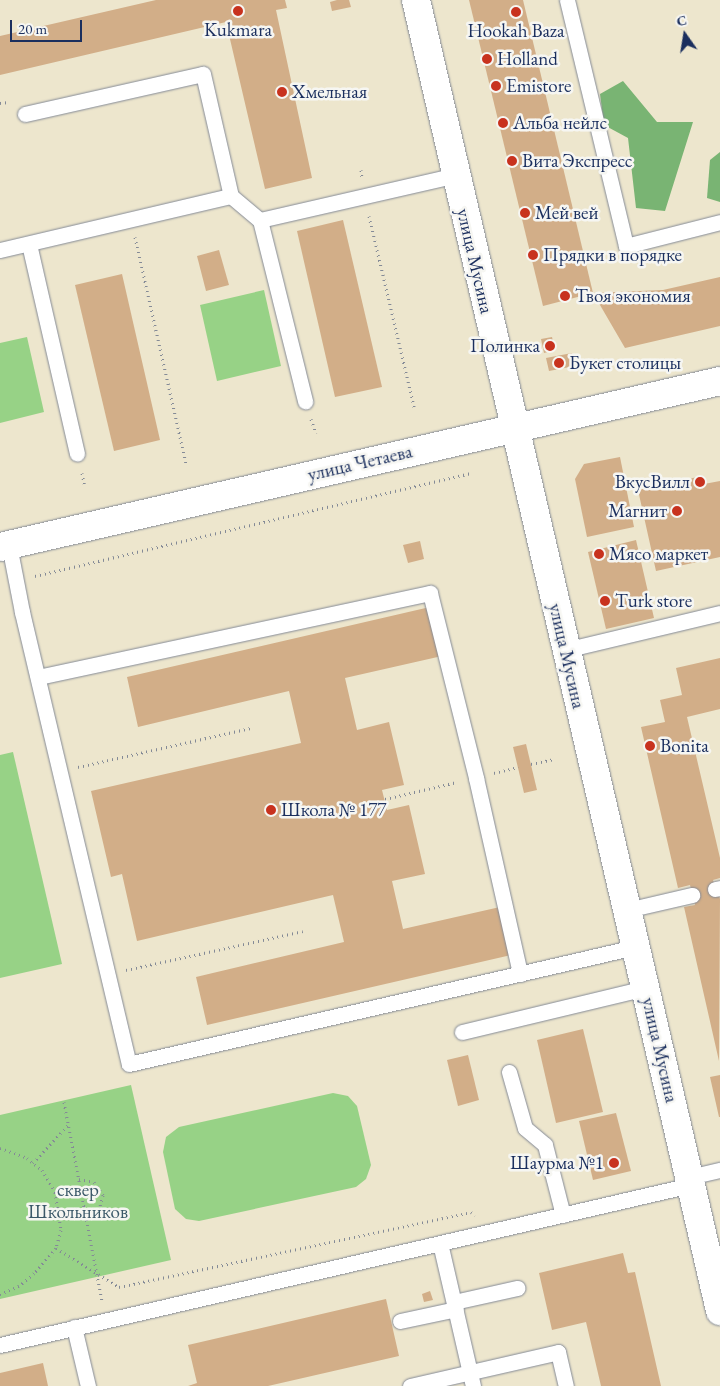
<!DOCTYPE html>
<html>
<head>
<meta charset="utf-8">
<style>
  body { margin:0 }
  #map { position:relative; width:720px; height:1386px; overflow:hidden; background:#ede6cd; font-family:"EB Garamond",serif }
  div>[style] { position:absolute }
  .green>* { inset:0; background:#97d286 }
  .forest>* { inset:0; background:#79b473 }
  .building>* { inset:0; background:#d2ae88 }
  .path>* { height:3px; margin-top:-1.5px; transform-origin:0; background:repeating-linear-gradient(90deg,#848a96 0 1px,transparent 0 5px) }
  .roads { filter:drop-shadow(0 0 1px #848a96) drop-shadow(0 0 1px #848a96) }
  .service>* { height:15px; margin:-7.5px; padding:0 7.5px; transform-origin:7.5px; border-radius:7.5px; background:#fff }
  .minor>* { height:28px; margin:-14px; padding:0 14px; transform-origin:14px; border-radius:14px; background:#fff }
  .tertiary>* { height:28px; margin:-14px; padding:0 14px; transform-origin:14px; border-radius:14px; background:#fff }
  .dots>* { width:14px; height:14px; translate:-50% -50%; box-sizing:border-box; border:2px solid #f6f6f2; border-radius:50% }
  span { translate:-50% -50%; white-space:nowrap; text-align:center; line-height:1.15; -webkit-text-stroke:5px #f6f6f2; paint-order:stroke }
  .poi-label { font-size:19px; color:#1b2f5e }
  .left { translate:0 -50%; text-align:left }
  .right { translate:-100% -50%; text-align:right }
  .street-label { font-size:19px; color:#1b2f5e }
  .park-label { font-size:19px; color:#3a5868 }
  .north { position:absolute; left:660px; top:10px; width:50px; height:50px; -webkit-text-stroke:4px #f6f6f2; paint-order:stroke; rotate:347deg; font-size:14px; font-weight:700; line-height:20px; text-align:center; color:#1b2f5e }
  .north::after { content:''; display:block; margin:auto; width:18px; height:22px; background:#1b2f5e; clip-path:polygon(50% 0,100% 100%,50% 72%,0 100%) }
  .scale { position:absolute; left:10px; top:20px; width:72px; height:22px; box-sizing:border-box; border:2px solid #1b2f5e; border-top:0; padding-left:6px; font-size:15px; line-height:18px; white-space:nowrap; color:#1b2f5e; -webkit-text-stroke:4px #f6f6f2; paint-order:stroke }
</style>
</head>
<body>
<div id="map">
  <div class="green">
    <i style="clip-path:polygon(264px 290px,281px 366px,217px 381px,200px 305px)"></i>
    <i style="clip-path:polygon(27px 337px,44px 412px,0 423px,0 343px)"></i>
    <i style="clip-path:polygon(13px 752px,62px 964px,0 978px,0 755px)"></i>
    <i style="clip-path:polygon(131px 1085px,171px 1260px,0 1299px,0 1115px)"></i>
    <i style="clip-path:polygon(333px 1093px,348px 1096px,357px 1106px,371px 1165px,366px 1179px,356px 1187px,199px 1221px,186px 1219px,175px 1209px,163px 1152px,166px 1137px,179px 1127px)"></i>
  </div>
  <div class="forest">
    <i style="clip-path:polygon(623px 81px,657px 122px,693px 122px,665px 211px,636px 208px,628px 138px,604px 125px,600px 94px)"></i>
    <i style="clip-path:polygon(720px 152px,720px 202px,707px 198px,710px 160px)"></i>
  </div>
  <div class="building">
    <i style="clip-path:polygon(156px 0,285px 0,287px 8px,276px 10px,312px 178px,265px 189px,226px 22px,0 75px,0 36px)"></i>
    <i style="clip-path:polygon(337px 0,349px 0,351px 7px,332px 11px,330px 2px)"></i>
    <i style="clip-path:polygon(469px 0,523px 0,593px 293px,543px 306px)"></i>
    <i style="clip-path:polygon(343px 220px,382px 387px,335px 397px,297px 231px)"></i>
    <i style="clip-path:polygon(219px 250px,229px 285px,206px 291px,197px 256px)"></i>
    <i style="clip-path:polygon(122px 274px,160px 440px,114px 451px,75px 285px)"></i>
    <i style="clip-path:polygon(720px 277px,720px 326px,625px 348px,593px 293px,663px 290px)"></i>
    <i style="clip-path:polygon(552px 337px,555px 350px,544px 353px,541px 339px)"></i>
    <i style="clip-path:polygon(572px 353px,575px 366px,549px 371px,546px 358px)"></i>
    <i style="clip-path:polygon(620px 457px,634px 527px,587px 537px,575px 479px,584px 464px)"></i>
    <i style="clip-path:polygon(702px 476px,704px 484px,720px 481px,720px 557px,656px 571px,638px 490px)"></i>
    <i style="clip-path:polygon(636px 540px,654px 618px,606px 629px,588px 552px)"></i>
    <i style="clip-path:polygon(420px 541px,424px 559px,408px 563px,403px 545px)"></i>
    <i style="clip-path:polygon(430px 607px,442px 656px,345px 678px,357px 730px,389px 722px,404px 785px,382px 790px,387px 810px,409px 805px,425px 874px,392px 881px,403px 929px,500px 907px,511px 955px,207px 1025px,196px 977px,344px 942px,333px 895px,137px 941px,122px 874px,111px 877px,91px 791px,301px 743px,289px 691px,138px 727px,127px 677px)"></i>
    <i style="clip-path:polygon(720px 658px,720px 709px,687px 717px,720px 858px,720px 878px,713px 880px,720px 899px,719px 1061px,684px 907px,695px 905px,690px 885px,678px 888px,641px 727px,665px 722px,660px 700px,682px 695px,676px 668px)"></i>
    <i style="clip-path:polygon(526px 744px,537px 790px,524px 793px,513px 747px)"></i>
    <i style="clip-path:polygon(583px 1029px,603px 1112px,556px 1123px,537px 1040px)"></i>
    <i style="clip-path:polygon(468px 1055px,479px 1100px,458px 1106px,447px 1060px)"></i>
    <i style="clip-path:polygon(720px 1075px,720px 1117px,719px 1117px,710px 1077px)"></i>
    <i style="clip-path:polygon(616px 1113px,631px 1171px,593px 1180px,579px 1121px)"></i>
    <i style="clip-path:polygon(623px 1253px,628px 1273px,635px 1272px,661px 1386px,601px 1386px,586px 1322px,552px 1330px,539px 1273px)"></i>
    <i style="clip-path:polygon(430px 1291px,433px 1300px,424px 1302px,422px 1294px)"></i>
    <i style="clip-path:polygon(386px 1299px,399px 1356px,268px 1386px,188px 1386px,197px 1383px,188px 1345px)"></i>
    <i style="clip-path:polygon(43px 1363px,48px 1386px,0 1386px,0 1373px)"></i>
  </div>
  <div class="path">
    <i style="left:0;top:103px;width:9px;rotate:-6deg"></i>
    <i style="left:361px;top:170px;width:8px;rotate:83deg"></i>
    <i style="left:369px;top:216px;width:199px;rotate:76.7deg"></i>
    <i style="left:135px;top:237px;width:233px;rotate:77.3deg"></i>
    <i style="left:311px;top:419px;width:15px;rotate:70deg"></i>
    <i style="left:82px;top:473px;width:14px;rotate:78deg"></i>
    <i style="left:35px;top:576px;width:447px;rotate:-13.3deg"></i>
    <i style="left:531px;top:764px;width:24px;rotate:-12deg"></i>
    <i style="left:78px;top:767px;width:177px;rotate:-12.7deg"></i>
    <i style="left:494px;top:773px;width:25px;rotate:-14deg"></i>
    <i style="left:385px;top:799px;width:74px;rotate:-13.3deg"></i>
    <i style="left:126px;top:970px;width:181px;rotate:-12.4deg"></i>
    <i style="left:64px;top:1102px;width:204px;rotate:79.2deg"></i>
    <i style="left:0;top:1148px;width:29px;rotate:20deg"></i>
    <i style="left:27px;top:1158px;width:19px;rotate:39deg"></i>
    <i style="left:42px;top:1170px;width:26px;rotate:59deg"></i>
    <i style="left:55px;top:1192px;width:38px;rotate:81deg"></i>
    <i style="left:61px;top:1230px;width:19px;rotate:106deg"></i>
    <i style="left:56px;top:1248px;width:33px;rotate:131deg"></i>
    <i style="left:34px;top:1273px;width:20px;rotate:139deg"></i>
    <i style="left:19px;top:1286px;width:21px;rotate:157deg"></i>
    <i style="left:33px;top:1163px;width:52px;rotate:-47.4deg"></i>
    <i style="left:79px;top:1179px;width:15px;rotate:11deg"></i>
    <i style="left:94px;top:1182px;width:16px;rotate:55deg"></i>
    <i style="left:103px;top:1195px;width:16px;rotate:105deg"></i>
    <i style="left:99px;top:1210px;width:16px;rotate:145deg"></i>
    <i style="left:56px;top:1248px;width:74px;rotate:31.8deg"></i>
    <i style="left:119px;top:1287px;width:360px;rotate:-12deg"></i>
    <i style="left:471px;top:1212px;width:5px;rotate:37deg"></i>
  </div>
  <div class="roads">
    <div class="service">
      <i style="left:567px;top:0;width:253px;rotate:76.5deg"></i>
      <i style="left:626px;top:246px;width:97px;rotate:-14.3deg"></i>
      <i style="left:25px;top:114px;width:182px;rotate:-12.7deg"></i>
      <i style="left:203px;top:74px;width:125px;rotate:77.1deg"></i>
      <i style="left:260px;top:220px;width:187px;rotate:76deg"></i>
      <i style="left:29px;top:244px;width:215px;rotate:77.1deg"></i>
      <i style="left:0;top:250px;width:237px;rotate:-13.2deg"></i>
      <i style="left:231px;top:196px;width:38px;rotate:40deg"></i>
      <i style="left:260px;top:220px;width:201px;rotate:-12.9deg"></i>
      <i style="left:9px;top:545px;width:68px;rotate:79deg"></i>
      <i style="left:22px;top:612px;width:464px;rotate:76.7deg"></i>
      <i style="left:129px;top:1064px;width:519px;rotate:-13.02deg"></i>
      <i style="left:565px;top:650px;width:159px;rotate:-13.4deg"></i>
      <i style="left:38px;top:677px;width:401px;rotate:-12.1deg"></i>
      <i style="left:430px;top:593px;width:191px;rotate:76deg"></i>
      <i style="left:476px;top:778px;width:201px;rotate:77.3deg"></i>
      <i style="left:715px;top:889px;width:5px;rotate:-11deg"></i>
      <i style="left:627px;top:910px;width:67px;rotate:-13deg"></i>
      <i style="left:462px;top:1032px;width:188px;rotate:-13.5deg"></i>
      <i style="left:509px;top:1072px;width:58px;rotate:74.1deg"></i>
      <i style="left:525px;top:1128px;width:26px;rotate:40deg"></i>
      <i style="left:545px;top:1145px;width:72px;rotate:75.6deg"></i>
      <i style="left:689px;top:1177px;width:32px;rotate:-13deg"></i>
      <i style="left:440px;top:1243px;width:147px;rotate:77deg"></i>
      <i style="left:454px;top:1302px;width:65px;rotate:-12.5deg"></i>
      <i style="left:400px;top:1321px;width:57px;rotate:-12.1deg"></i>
      <i style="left:74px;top:1327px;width:61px;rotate:76.7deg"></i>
      <i style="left:0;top:1345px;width:709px;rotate:-13.04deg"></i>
      <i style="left:410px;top:1386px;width:152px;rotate:-12.9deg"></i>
      <i style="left:558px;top:1352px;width:35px;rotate:77deg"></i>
    </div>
    <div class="minor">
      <i style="left:0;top:547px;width:739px;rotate:-12.98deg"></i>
    </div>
    <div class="tertiary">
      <i style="left:416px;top:0;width:1346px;rotate:76.94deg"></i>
    </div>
  </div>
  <div class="dots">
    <i style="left:238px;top:11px;background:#c8321e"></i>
    <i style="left:516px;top:12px;background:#c8321e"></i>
    <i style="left:487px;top:59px;background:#c8321e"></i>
    <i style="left:496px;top:86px;background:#c8321e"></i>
    <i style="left:282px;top:92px;background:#c8321e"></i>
    <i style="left:503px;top:123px;background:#c8321e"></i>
    <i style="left:512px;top:161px;background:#c8321e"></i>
    <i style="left:525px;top:213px;background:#c8321e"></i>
    <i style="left:533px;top:255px;background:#c8321e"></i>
    <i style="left:565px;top:296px;background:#c8321e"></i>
    <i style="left:550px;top:346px;background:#c8321e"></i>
    <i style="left:559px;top:363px;background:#c8321e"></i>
    <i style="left:700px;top:482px;background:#c8321e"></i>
    <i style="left:677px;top:511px;background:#c8321e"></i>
    <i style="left:599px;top:554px;background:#c8321e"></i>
    <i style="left:605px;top:601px;background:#c8321e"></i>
    <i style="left:650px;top:746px;background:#c8321e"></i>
    <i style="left:271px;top:810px;background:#c8321e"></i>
    <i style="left:614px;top:1163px;background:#c8321e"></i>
  </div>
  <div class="poi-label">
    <span style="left:238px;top:30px">Kukmara</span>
    <span style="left:516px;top:31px">Hookah Baza</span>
    <span class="left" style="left:497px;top:59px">Holland</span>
    <span class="left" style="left:506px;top:86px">Emistore</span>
    <span class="left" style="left:292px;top:92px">Хмельная</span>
    <span class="left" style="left:513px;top:123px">Альба нейлс</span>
    <span class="left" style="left:522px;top:161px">Вита Экспресс</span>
    <span class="left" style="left:535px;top:213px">Мей вей</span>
    <span class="left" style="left:543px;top:255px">Прядки в порядке</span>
    <span class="left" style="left:575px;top:296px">Твоя экономия</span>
    <span class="right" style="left:540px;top:346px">Полинка</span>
    <span class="left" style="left:569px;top:363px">Букет столицы</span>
    <span class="right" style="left:690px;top:482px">ВкусВилл</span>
    <span class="right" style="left:667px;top:511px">Магнит</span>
    <span class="left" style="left:609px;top:554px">Мясо маркет</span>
    <span class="left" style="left:615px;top:601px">Turk store</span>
    <span class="left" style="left:660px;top:746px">Bonita</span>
    <span class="left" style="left:281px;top:810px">Школа № 177</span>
    <span class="right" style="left:604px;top:1163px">Шаурма №1</span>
  </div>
  <div class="street-label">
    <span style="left:475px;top:261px;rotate:77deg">улица Мусина</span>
    <span style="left:360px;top:463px;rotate:-13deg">улица Четаева</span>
    <span style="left:567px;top:656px;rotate:77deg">улица Мусина</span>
    <span style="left:660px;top:1050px;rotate:77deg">улица Мусина</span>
  </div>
  <div class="park-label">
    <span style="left:78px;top:1201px">сквер<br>Школьников</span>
  </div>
  <div class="north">С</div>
  <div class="scale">20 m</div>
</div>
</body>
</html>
